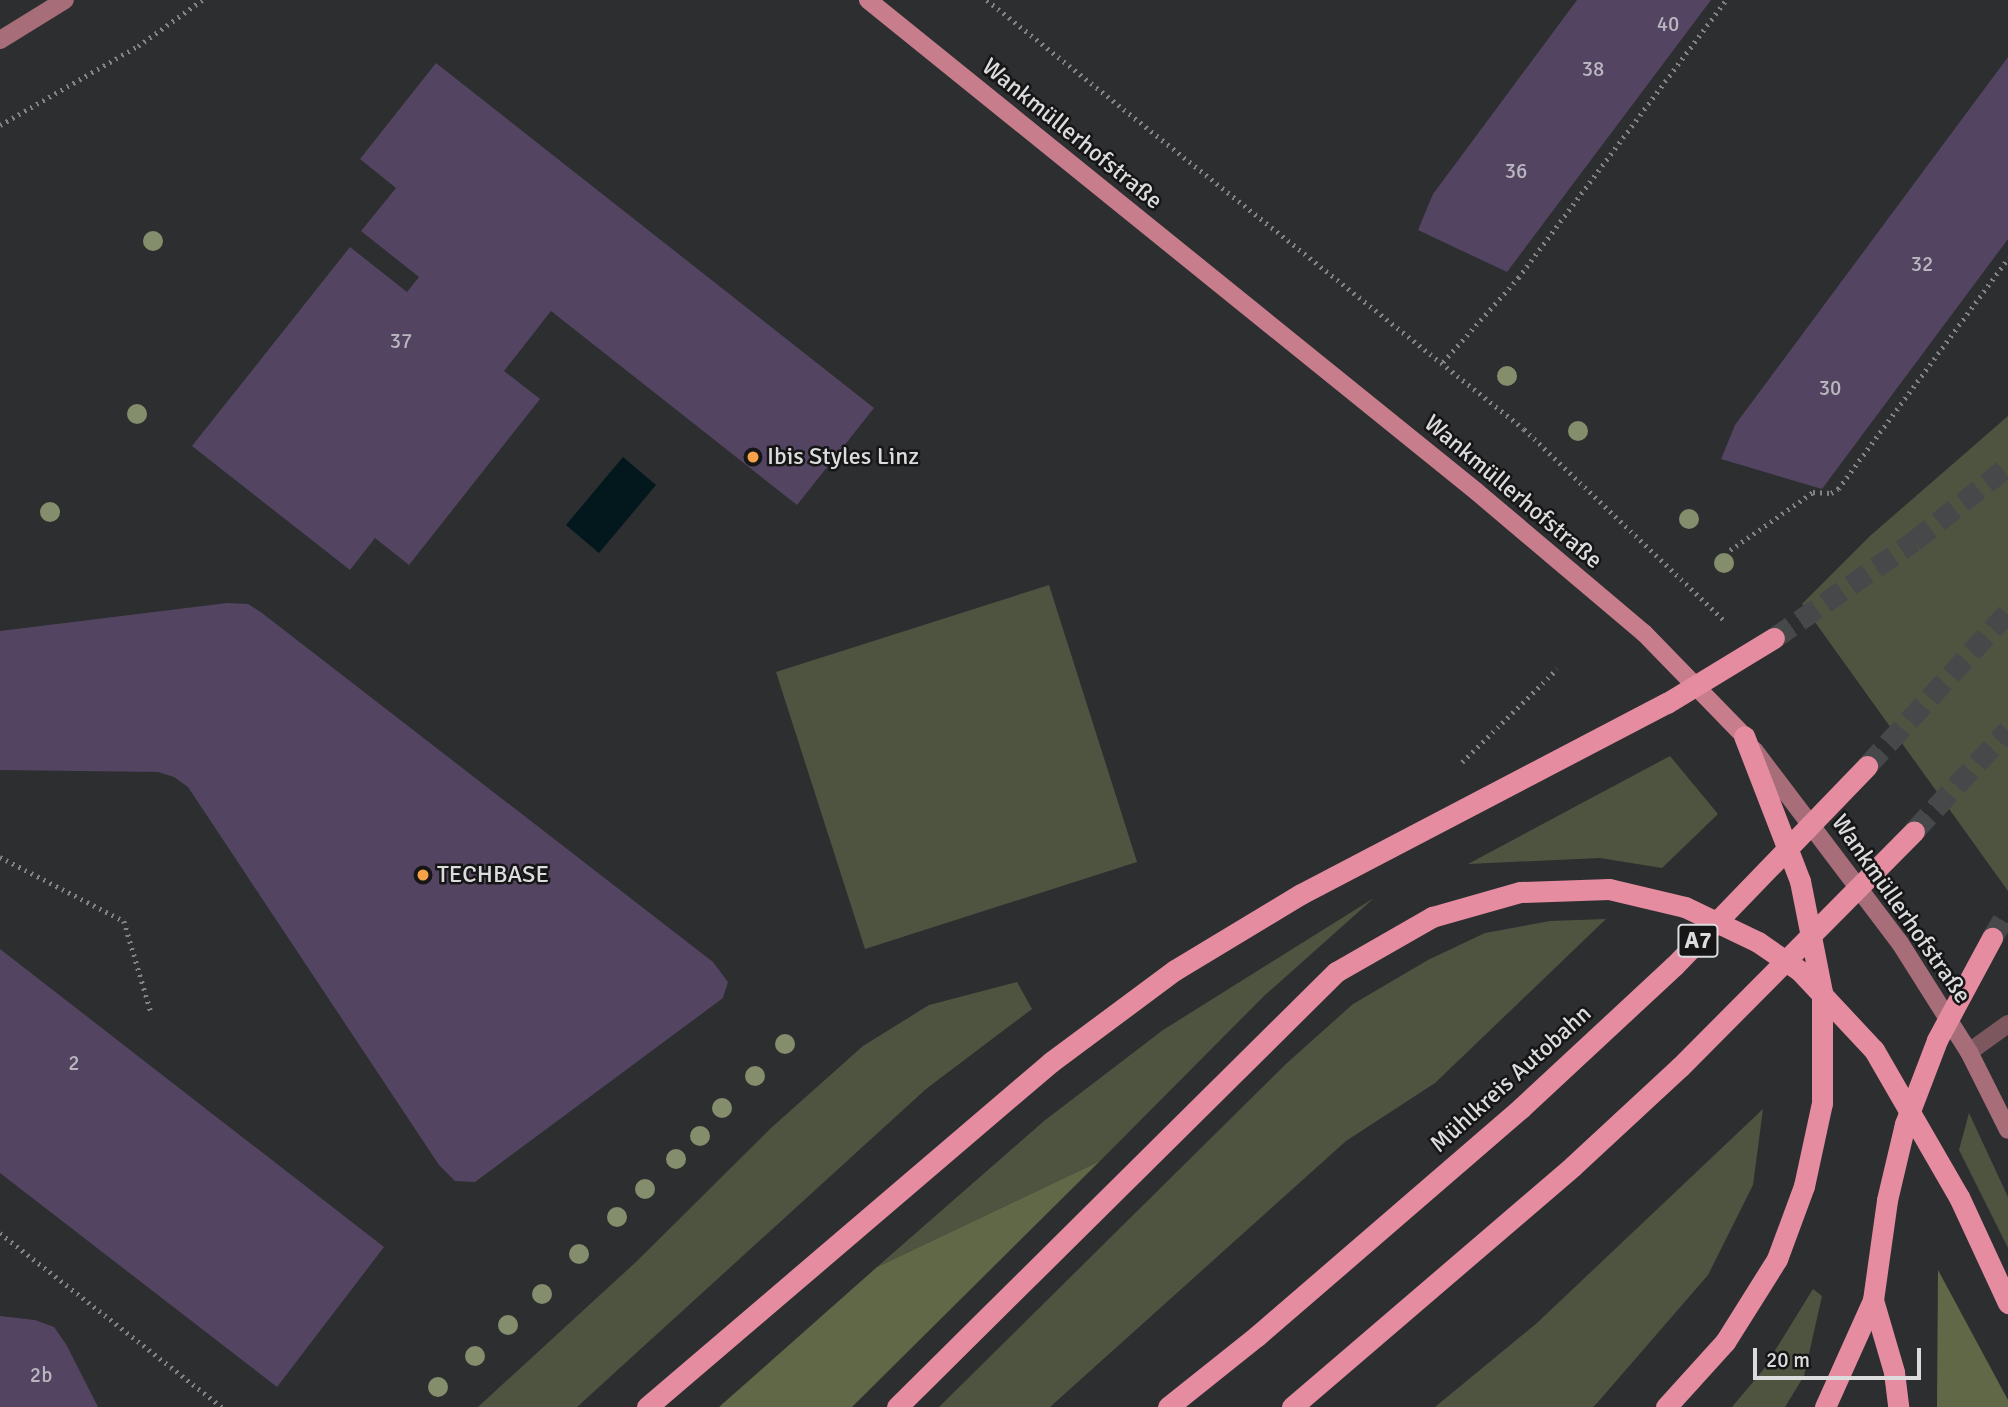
<!DOCTYPE html>
<html>
<head>
<meta charset="utf-8">
<style>
  body { margin:0 }
  #map { position:relative; width:2008px; height:1407px; overflow:hidden; background:#2d2e30; font-family:Signika,sans-serif }
  div>[style] { position:absolute }
  .green>* { inset:0; background:#4f5441 }
  .forest>* { inset:0; background:#606847 }
  .water>* { inset:0; background:#02181c }
  .building>* { inset:0; background:#534461 }
  .highway-tunnel>* { height:21px; margin-top:-10.5px; transform-origin:0; background:repeating-linear-gradient(90deg,#47484a 0 21px,transparent 0 31px) }
  .path>* { height:4.5px; margin-top:-2.25px; transform-origin:0; background:repeating-linear-gradient(90deg,#828385 0 2px,transparent 0 7px) }
  .street>* { height:18px; margin:-9px; padding:0 9px; transform-origin:9px; border-radius:9px; background:#7c575e }
  .secondary>* { height:18px; margin:-9px; padding:0 9px; transform-origin:9px; border-radius:9px; background:#a76d79 }
  .primary>* { height:18px; margin:-9px; padding:0 9px; transform-origin:9px; border-radius:9px; background:#c87d8d }
  .highway>* { height:21px; margin:-10.5px; padding:0 10.5px; transform-origin:10.5px; border-radius:10.5px; background:#e68ca0 }
  .highway-bridge>* { height:21px; margin:-10.5px; padding:0 10.5px; transform-origin:10.5px; border-radius:10.5px; background:#e68ca0 }
  .trees>* { width:20px; height:20px; margin:-10px; border-radius:50%; background:#848d6c }
  .dots>* { width:19px; height:19px; translate:-50% -50%; box-sizing:border-box; border:4px solid #161617; border-radius:50% }
  span { translate:-50% -50%; white-space:nowrap; text-align:center; line-height:1.15; -webkit-text-stroke:5px #161617; paint-order:stroke }
  .number-label { font-size:21px; color:#bab6bf }
  .number-label span { -webkit-text-stroke-width:0 }
  .shield-label span { padding:2px 5px; background:#161617; border:2px solid; border-radius:5px; -webkit-text-stroke-width:0 }
  .shield-label { font-size:23px; color:#dcdcde; font-weight:700 }
  .street-label { font-size:24px; color:#dcdcde }
  .poi-label { font-size:24px; color:#dcdcde }
  .left { translate:0 -50%; text-align:left }
  .scale { position:absolute; left:1753px; top:1348px; width:168px; height:32px; box-sizing:border-box; border:4px solid #dcdcde; border-top:0; padding-left:9px; font-size:21px; line-height:24px; white-space:nowrap; color:#dcdcde; -webkit-text-stroke:5px #161617; paint-order:stroke }
</style>
</head>
<body>
<div id="map">
  <div class="green">
    <i style="clip-path:polygon(2008px 416px,2008px 891px,1802px 604px,1870px 536px)"></i>
    <i style="clip-path:polygon(1049px 585px,1137px 862px,865px 949px,776px 672px)"></i>
    <i style="clip-path:polygon(1670px 756px,1718px 814px,1662px 868px,1600px 858px,1468px 864px)"></i>
    <i style="clip-path:polygon(1374px 898px,1264px 996px,1100px 1161px,877px 1267px,1044px 1121px,1163px 1030px)"></i>
    <i style="clip-path:polygon(1606px 919px,1435px 1083px,1346px 1141px,1050px 1407px,939px 1407px,1287px 1063px,1353px 1004px,1428px 960px,1485px 933px,1550px 921px)"></i>
    <i style="clip-path:polygon(1017px 982px,1032px 1009px,926px 1089px,577px 1407px,478px 1407px,637px 1261px,771px 1128px,863px 1046px,929px 1005px)"></i>
    <i style="clip-path:polygon(1763px 1109px,1753px 1185px,1708px 1275px,1598px 1402px,1593px 1407px,1435px 1407px,1537px 1323px)"></i>
    <i style="clip-path:polygon(1969px 1113px,2008px 1197px,2008px 1248px,1959px 1150px)"></i>
    <i style="clip-path:polygon(1813px 1289px,1822px 1296px,1804px 1376px,1785px 1407px,1732px 1407px,1763px 1370px)"></i>
  </div>
  <div class="forest">
    <i style="clip-path:polygon(1100px 1161px,852px 1407px,719px 1407px,877px 1267px)"></i>
    <i style="clip-path:polygon(1938px 1270px,2008px 1400px,2008px 1407px,1937px 1407px)"></i>
  </div>
  <div class="water">
    <i style="clip-path:polygon(623px 457px,656px 485px,599px 553px,566px 525px)"></i>
  </div>
  <div class="building">
    <i style="clip-path:polygon(1577px 0,1711px 0,1507px 272px,1418px 230px,1433px 194px)"></i>
    <i style="clip-path:polygon(2008px 57px,2008px 239px,1822px 489px,1721px 459px,1735px 425px)"></i>
    <i style="clip-path:polygon(436px 63px,874px 408px,797px 505px,551px 311px,504px 371px,540px 399px,409px 565px,375px 538px,350px 570px,192px 446px,350px 247px,407px 292px,419px 277px,361px 231px,396px 188px,360px 159px)"></i>
    <i style="clip-path:polygon(227px 603px,248px 604px,262px 613px,713px 962px,728px 982px,723px 998px,475px 1182px,455px 1181px,439px 1165px,188px 787px,174px 777px,158px 772px,0 770px,0 631px)"></i>
    <i style="clip-path:polygon(0 949px,384px 1247px,277px 1387px,0 1173px)"></i>
    <i style="clip-path:polygon(0 1316px,35px 1320px,54px 1327px,66px 1344px,98px 1407px,0 1407px)"></i>
  </div>
  <div class="highway-tunnel">
    <i style="left:1774px;top:638px;width:170px;rotate:-34.7deg"></i>
    <i style="left:1914px;top:541px;width:120px;rotate:-38.6deg"></i>
    <i style="left:1867px;top:766px;width:209px;rotate:-47.5deg"></i>
    <i style="left:1914px;top:831px;width:138px;rotate:-47.1deg"></i>
    <i style="left:1992px;top:938px;width:31px;rotate:-59deg"></i>
  </div>
  <div class="path">
    <i style="left:987px;top:0;width:687px;rotate:38.62deg"></i>
    <i style="left:1524px;top:429px;width:277px;rotate:43.7deg"></i>
    <i style="left:0;top:125px;width:159px;rotate:-29.8deg"></i>
    <i style="left:138px;top:46px;width:79px;rotate:-35.7deg"></i>
    <i style="left:1443px;top:362px;width:113px;rotate:-48.2deg"></i>
    <i style="left:1518px;top:278px;width:347px;rotate:-53.2deg"></i>
    <i style="left:1730px;top:550px;width:101px;rotate:-34.9deg"></i>
    <i style="left:1813px;top:492px;width:18px;rotate:3deg"></i>
    <i style="left:1831px;top:493px;width:8px;rotate:-30deg"></i>
    <i style="left:1838px;top:489px;width:287px;rotate:-53.6deg"></i>
    <i style="left:1462px;top:762px;width:133px;rotate:-44.4deg"></i>
    <i style="left:0;top:857px;width:140px;rotate:27.3deg"></i>
    <i style="left:124px;top:921px;width:95px;rotate:73.5deg"></i>
    <i style="left:0;top:1233px;width:282px;rotate:38.1deg"></i>
  </div>
  <div class="street">
    <i style="left:1969px;top:1052px;width:48px;rotate:-35.7deg"></i>
  </div>
  <div class="secondary">
    <i style="left:0;top:40px;width:76px;rotate:-31.6deg"></i>
    <i style="left:1754px;top:750px;width:242px;rotate:52.9deg"></i>
    <i style="left:1900px;top:943px;width:129px;rotate:57.7deg"></i>
    <i style="left:1969px;top:1052px;width:87px;rotate:63.4deg"></i>
  </div>
  <div class="primary">
    <i style="left:868px;top:0;width:783px;rotate:38.93deg"></i>
    <i style="left:1477px;top:492px;width:219px;rotate:40.2deg"></i>
    <i style="left:1644px;top:633px;width:144px;rotate:45.8deg"></i>
  </div>
  <div class="highway">
    <i style="left:1873px;top:1300px;width:75px;rotate:73.7deg"></i>
    <i style="left:1894px;top:1372px;width:35px;rotate:83deg"></i>
    <i style="left:647px;top:1407px;width:531px;rotate:-40.5deg"></i>
    <i style="left:897px;top:1407px;width:618px;rotate:-44.74deg"></i>
    <i style="left:1336px;top:972px;width:111px;rotate:-29.8deg"></i>
    <i style="left:1432px;top:917px;width:91px;rotate:-15.9deg"></i>
    <i style="left:1520px;top:892px;width:89px;rotate:-1.9deg"></i>
    <i style="left:1609px;top:889px;width:78px;rotate:13.3deg"></i>
    <i style="left:1685px;top:907px;width:81px;rotate:25.6deg"></i>
    <i style="left:1758px;top:942px;width:51px;rotate:34.6deg"></i>
    <i style="left:1800px;top:971px;width:108px;rotate:46.9deg"></i>
    <i style="left:1874px;top:1050px;width:170px;rotate:60deg"></i>
    <i style="left:1959px;top:1197px;width:117px;rotate:65.2deg"></i>
    <i style="left:1168px;top:1407px;width:114px;rotate:-38.6deg"></i>
    <i style="left:1257px;top:1336px;width:349px;rotate:-40.8deg"></i>
    <i style="left:1292px;top:1407px;width:370px;rotate:-40.6deg"></i>
    <i style="left:1666px;top:1407px;width:88px;rotate:-47.8deg"></i>
    <i style="left:1725px;top:1342px;width:98px;rotate:-57.9deg"></i>
    <i style="left:1777px;top:1259px;width:78px;rotate:-69.7deg"></i>
    <i style="left:1804px;top:1186px;width:85px;rotate:-77.8deg"></i>
    <i style="left:1822px;top:1103px;width:111px;rotate:-90deg"></i>
    <i style="left:1822px;top:992px;width:113px;rotate:-101.2deg"></i>
    <i style="left:1800px;top:881px;width:155px;rotate:-111.1deg"></i>
    <i style="left:1825px;top:1407px;width:117px;rotate:-65.8deg"></i>
    <i style="left:1873px;top:1300px;width:101px;rotate:-82deg"></i>
    <i style="left:1887px;top:1200px;width:78px;rotate:-76.7deg"></i>
  </div>
  <div class="highway-bridge">
    <i style="left:1051px;top:1062px;width:154px;rotate:-36.6deg"></i>
    <i style="left:1175px;top:970px;width:147px;rotate:-31.1deg"></i>
    <i style="left:1301px;top:894px;width:413px;rotate:-27.6deg"></i>
    <i style="left:1667px;top:703px;width:125px;rotate:-31.3deg"></i>
    <i style="left:1521px;top:1108px;width:209px;rotate:-42.9deg"></i>
    <i style="left:1674px;top:966px;width:278px;rotate:-46deg"></i>
    <i style="left:1905px;top:1124px;width:90px;rotate:-69.1deg"></i>
    <i style="left:1937px;top:1040px;width:116px;rotate:-61.7deg"></i>
    <i style="left:1573px;top:1166px;width:146px;rotate:-42.8deg"></i>
    <i style="left:1680px;top:1067px;width:332px;rotate:-45.2deg"></i>
  </div>
  <div class="trees">
    <i style="left:153px;top:241px"></i>
    <i style="left:1507px;top:376px"></i>
    <i style="left:137px;top:414px"></i>
    <i style="left:1578px;top:431px"></i>
    <i style="left:50px;top:512px"></i>
    <i style="left:1689px;top:519px"></i>
    <i style="left:1724px;top:563px"></i>
    <i style="left:785px;top:1044px"></i>
    <i style="left:755px;top:1076px"></i>
    <i style="left:722px;top:1108px"></i>
    <i style="left:700px;top:1136px"></i>
    <i style="left:676px;top:1159px"></i>
    <i style="left:645px;top:1189px"></i>
    <i style="left:617px;top:1217px"></i>
    <i style="left:579px;top:1254px"></i>
    <i style="left:542px;top:1294px"></i>
    <i style="left:508px;top:1325px"></i>
    <i style="left:475px;top:1356px"></i>
    <i style="left:438px;top:1387px"></i>
  </div>
  <div class="dots">
    <i style="left:753px;top:457px;background:#f7a149"></i>
    <i style="left:423px;top:875px;background:#f7a149"></i>
  </div>
  <div class="number-label">
    <span style="left:1668px;top:24px">40</span>
    <span style="left:1593px;top:69px">38</span>
    <span style="left:1516px;top:171px">36</span>
    <span style="left:1922px;top:264px">32</span>
    <span style="left:401px;top:341px">37</span>
    <span style="left:1830px;top:388px">30</span>
    <span style="left:74px;top:1063px">2</span>
    <span style="left:41px;top:1375px">2b</span>
  </div>
  <div class="shield-label">
    <span style="left:1698px;top:941px">A7</span>
  </div>
  <div class="street-label">
    <span style="left:1072px;top:134px;rotate:39deg">Wankmüllerhofstraße</span>
    <span style="left:1513px;top:492px;rotate:40deg">Wankmüllerhofstraße</span>
    <span style="left:1901px;top:909px;rotate:55deg">Wankmüllerhofstraße</span>
    <span style="left:1511px;top:1079px;rotate:-42deg">Mühlkreis Autobahn</span>
  </div>
  <div class="poi-label">
    <span class="left" style="left:767px;top:457px">Ibis Styles Linz</span>
    <span class="left" style="left:437px;top:875px">TECHBASE</span>
  </div>
  <div class="scale">20 m</div>
</div>
</body>
</html>
